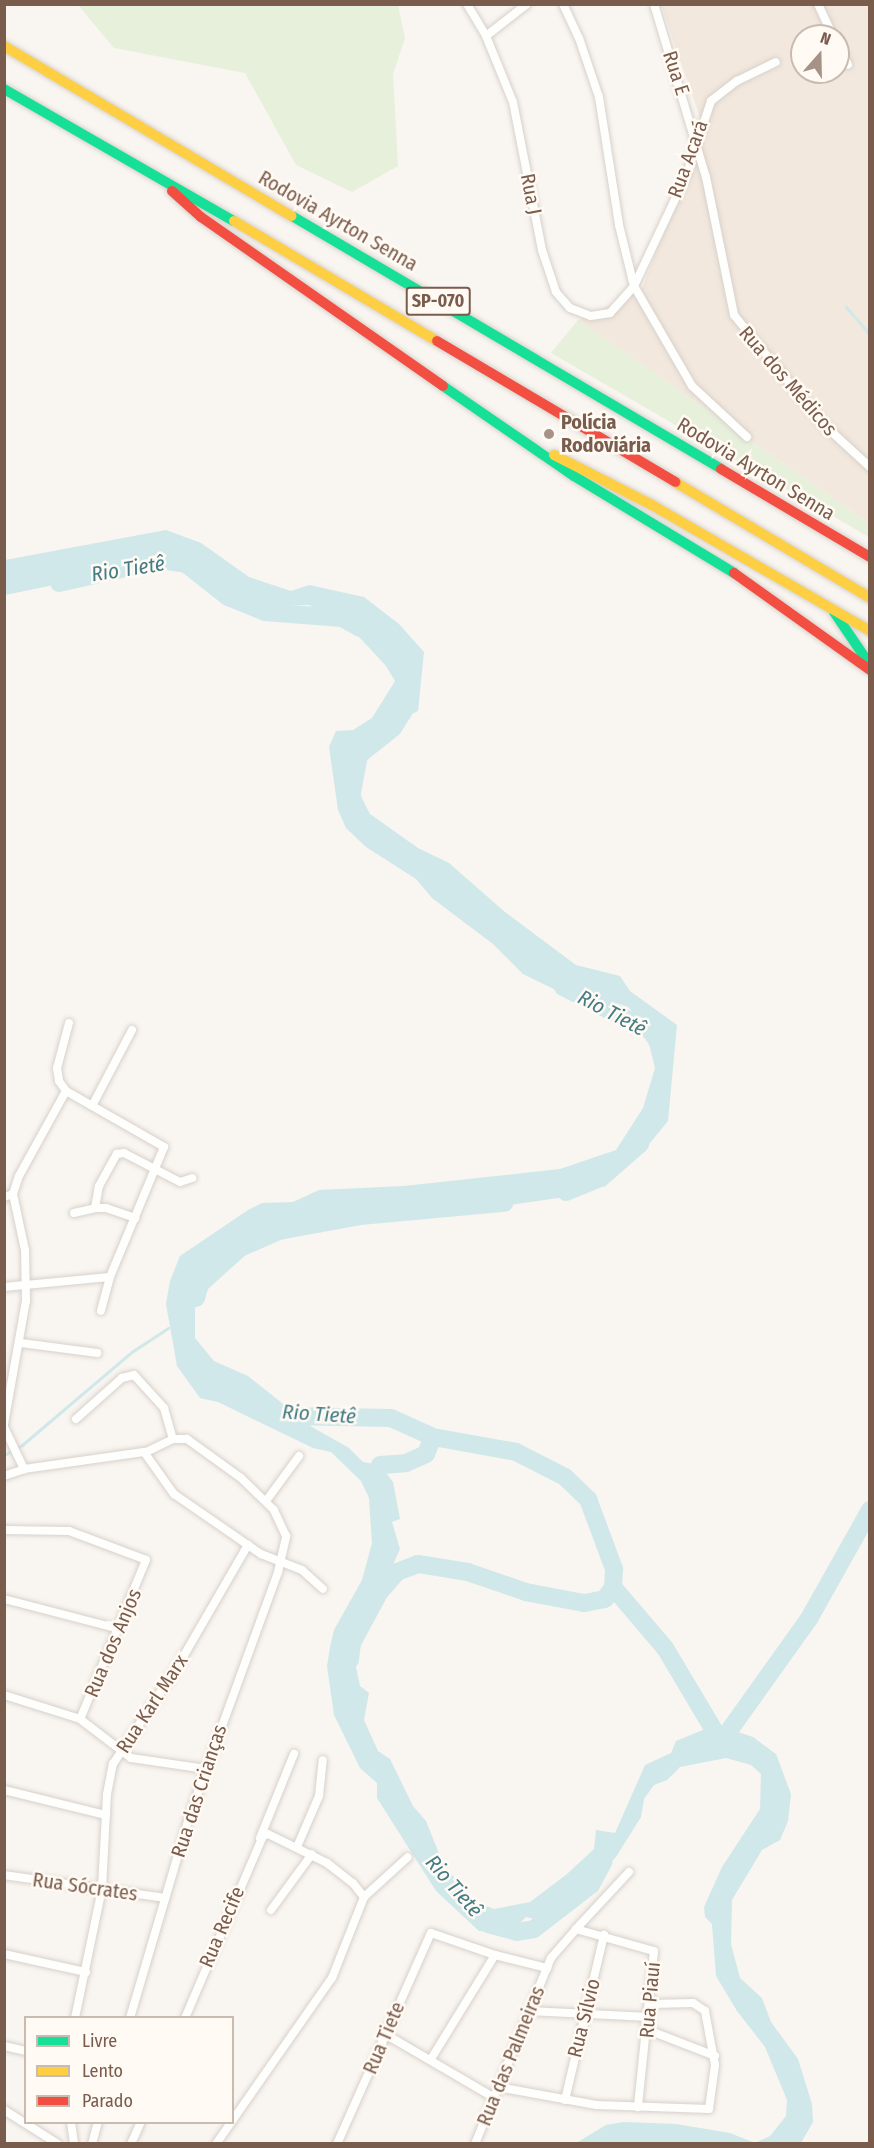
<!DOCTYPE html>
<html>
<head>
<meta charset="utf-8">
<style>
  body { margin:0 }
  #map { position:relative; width:874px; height:2148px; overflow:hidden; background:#f9f5f0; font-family:"Fira Sans Condensed",sans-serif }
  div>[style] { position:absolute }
  .residential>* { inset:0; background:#f2e8de }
  .green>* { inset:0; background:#e7f0db }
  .water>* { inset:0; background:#d0e8ea }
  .stream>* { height:3px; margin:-1.5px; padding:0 1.5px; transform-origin:1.5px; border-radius:1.5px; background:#d0e8ea }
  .river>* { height:18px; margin:-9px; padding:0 9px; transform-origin:9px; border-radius:9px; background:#d0e8ea }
  .roads { filter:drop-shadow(0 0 2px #d7d1cb) drop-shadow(0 0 2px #d7d1cb) }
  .street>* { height:8px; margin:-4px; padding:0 4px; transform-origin:4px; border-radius:4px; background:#fefefd }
  .fast>* { height:10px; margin:-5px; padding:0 5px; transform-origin:5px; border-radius:5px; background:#16e098 }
  .slow>* { height:10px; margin:-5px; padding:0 5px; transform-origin:5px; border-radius:5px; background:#ffcf43 }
  .jam>* { height:10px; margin:-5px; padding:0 5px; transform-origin:5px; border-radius:5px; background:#f24e42 }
  .dots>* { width:16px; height:16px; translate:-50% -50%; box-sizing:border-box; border:3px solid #fffaf3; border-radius:50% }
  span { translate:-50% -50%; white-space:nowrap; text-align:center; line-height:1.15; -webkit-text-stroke:5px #fffaf3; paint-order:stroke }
  .shield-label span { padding:2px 4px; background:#fffaf3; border:2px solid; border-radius:4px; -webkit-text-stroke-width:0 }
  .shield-label { font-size:18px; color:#7a5c4d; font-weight:700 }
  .street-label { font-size:20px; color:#7a5c4d }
  .poi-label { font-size:20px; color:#7a5c4d; font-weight:700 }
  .left { translate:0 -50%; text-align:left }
  .water-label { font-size:21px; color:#437c86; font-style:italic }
  .frame { position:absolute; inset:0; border:6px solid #7a5c4d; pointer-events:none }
  .legend { position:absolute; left:24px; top:2016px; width:210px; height:108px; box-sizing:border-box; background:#fffaf3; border:2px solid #cabbb1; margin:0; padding:8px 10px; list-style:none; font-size:18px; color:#7a5c4d }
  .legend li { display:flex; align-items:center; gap:12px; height:30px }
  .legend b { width:30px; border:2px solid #cabbb1 }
  .north { position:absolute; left:790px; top:24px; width:60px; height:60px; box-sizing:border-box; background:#fffaf3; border:2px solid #cabbb1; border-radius:50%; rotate:20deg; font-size:16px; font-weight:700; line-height:24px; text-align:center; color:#7a5c4d }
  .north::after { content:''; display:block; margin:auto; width:21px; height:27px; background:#a69286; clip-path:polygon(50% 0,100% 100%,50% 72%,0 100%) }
</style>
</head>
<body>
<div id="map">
  <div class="residential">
    <i style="clip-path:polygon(evenodd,661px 5px,869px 5px,869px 523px,578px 320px,641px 291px,704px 129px,661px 5px,802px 36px,838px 36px,838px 72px,802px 72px,802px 36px)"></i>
  </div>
  <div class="green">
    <i style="clip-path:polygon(78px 5px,398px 5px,405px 38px,393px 74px,398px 166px,352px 192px,296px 165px,245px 73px,114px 48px)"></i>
    <i style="clip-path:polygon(578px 320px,869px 523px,869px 537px,551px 353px)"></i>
  </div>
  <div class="water">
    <i style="clip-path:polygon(166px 530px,201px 543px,249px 577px,291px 591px,309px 585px,364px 597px,399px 624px,424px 652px,418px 711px,391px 724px,365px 745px,356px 763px,351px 776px,370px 814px,418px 848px,449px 863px,505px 912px,576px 965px,620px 976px,630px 991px,677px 1025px,668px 1121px,650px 1143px,565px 1197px,490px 1208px,468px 1202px,426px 1208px,370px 1208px,237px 1240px,209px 1270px,195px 1308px,195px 1338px,214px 1361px,248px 1376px,312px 1427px,349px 1448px,363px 1462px,380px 1465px,393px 1482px,400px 1519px,392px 1522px,400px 1549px,384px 1585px,355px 1623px,356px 1667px,360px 1686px,369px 1693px,364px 1720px,378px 1751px,390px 1759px,413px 1806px,426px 1821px,444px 1866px,476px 1902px,494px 1909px,530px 1902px,567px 1874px,594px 1849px,596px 1830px,615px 1833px,645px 1765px,671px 1753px,676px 1741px,705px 1729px,732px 1730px,753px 1737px,776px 1754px,791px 1794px,788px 1821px,780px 1840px,762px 1850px,732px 1900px,731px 1944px,740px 1978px,762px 1998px,771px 2022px,798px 2059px,812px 2104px,813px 2122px,801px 2143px,576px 2143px,606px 2125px,623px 2122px,676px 2124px,730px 2133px,755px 2143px,770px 2136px,786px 2116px,787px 2100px,765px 2047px,737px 2011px,716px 1976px,712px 1924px,705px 1917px,704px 1907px,722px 1867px,760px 1809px,761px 1774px,751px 1765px,726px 1758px,680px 1767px,667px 1780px,654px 1785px,644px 1799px,641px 1817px,616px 1857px,581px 1892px,573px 1909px,551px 1923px,526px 1917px,511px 1932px,479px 1931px,436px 1891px,377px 1798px,377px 1783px,360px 1768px,334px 1715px,327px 1666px,330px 1647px,334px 1630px,362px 1580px,372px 1543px,369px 1498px,361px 1481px,331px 1452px,313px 1448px,218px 1402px,200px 1398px,177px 1366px,166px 1304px,170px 1281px,180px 1256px,248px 1210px,262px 1203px,293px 1202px,319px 1190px,404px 1186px,560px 1169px,616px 1150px,643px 1108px,655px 1068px,644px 1024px,628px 1007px,604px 999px,570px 997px,523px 974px,493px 944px,432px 898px,416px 879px,366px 847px,346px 828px,338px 810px,329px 747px,336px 731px,353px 730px,372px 718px,395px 681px,386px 666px,347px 624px,309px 605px,242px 606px,202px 578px,192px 562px,149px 559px,128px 562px,83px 579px,5px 595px,5px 560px)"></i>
  </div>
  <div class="stream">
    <i style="left:846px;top:307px;width:37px;rotate:49deg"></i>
    <i style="left:4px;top:1455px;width:21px;rotate:-29deg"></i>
    <i style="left:22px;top:1445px;width:145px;rotate:-40.3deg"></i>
    <i style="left:133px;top:1351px;width:42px;rotate:-33.3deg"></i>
  </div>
  <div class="river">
    <i style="left:59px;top:583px;width:105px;rotate:-12.7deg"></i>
    <i style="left:161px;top:560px;width:25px;rotate:9deg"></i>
    <i style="left:186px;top:564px;width:53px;rotate:38.2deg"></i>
    <i style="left:228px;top:597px;width:40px;rotate:22deg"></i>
    <i style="left:265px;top:612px;width:77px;rotate:4.5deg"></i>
    <i style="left:342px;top:618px;width:21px;rotate:29deg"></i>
    <i style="left:350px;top:803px;width:49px;rotate:-79.4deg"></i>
    <i style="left:359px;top:755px;width:43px;rotate:-38.5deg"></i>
    <i style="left:393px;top:728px;width:32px;rotate:-58deg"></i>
    <i style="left:563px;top:987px;width:98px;rotate:26.6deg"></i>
    <i style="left:651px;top:1031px;width:15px;rotate:58deg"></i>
    <i style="left:566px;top:1192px;width:38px;rotate:-22deg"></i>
    <i style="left:601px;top:1178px;width:52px;rotate:-41.1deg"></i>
    <i style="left:196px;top:1298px;width:15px;rotate:-74deg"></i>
    <i style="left:200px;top:1284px;width:54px;rotate:-42deg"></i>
    <i style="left:240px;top:1248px;width:43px;rotate:-23.6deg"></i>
    <i style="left:279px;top:1231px;width:82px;rotate:-10.5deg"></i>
    <i style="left:360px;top:1216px;width:145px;rotate:-5.2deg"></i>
    <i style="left:272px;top:1411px;width:15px;rotate:20deg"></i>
    <i style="left:286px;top:1416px;width:105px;rotate:1.1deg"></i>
    <i style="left:391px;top:1418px;width:46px;rotate:24.3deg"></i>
    <i style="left:433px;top:1437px;width:84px;rotate:10.2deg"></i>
    <i style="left:516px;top:1452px;width:55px;rotate:27deg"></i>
    <i style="left:565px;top:1477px;width:32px;rotate:44deg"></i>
    <i style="left:588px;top:1499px;width:75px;rotate:69.6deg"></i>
    <i style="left:614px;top:1569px;width:18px;rotate:93deg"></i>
    <i style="left:613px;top:1587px;width:14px;rotate:124deg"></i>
    <i style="left:605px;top:1599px;width:21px;rotate:169deg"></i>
    <i style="left:584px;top:1603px;width:59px;rotate:-169.3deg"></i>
    <i style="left:526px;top:1592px;width:61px;rotate:-161deg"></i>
    <i style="left:468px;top:1572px;width:51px;rotate:-170.9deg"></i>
    <i style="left:418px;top:1564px;width:22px;rotate:159deg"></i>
    <i style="left:397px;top:1572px;width:28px;rotate:131deg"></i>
    <i style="left:379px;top:1593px;width:57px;rotate:118.4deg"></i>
    <i style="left:352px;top:1643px;width:17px;rotate:97deg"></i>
    <i style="left:380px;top:1465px;width:26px;rotate:-4deg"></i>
    <i style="left:406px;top:1463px;width:22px;rotate:-24deg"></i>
    <i style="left:426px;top:1454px;width:18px;rotate:-68deg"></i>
    <i style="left:613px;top:1587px;width:80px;rotate:49.6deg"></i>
    <i style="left:665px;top:1648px;width:109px;rotate:59.2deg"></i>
    <i style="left:721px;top:1742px;width:153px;rotate:-54.5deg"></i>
    <i style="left:810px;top:1617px;width:123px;rotate:-60.7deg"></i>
    <i style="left:488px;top:1924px;width:30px;rotate:15deg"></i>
    <i style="left:517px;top:1932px;width:17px;rotate:-10deg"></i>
    <i style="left:534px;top:1929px;width:72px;rotate:-37.7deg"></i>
    <i style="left:591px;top:1885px;width:27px;rotate:-62deg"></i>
  </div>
  <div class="roads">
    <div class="street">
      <i style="left:467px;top:4px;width:37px;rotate:59deg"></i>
      <i style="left:486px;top:36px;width:71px;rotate:67.8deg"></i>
      <i style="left:513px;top:102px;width:151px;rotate:78.9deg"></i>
      <i style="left:542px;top:250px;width:44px;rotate:71.6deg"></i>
      <i style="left:556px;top:292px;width:21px;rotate:49deg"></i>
      <i style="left:570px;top:308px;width:22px;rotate:21deg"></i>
      <i style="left:591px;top:316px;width:19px;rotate:-9deg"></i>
      <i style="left:610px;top:313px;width:36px;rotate:-48deg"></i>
      <i style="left:634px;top:286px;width:124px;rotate:-64.7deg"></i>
      <i style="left:687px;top:174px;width:77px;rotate:-71.8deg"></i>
      <i style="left:711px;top:101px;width:33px;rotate:-38deg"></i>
      <i style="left:737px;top:81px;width:43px;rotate:-26deg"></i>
      <i style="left:563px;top:4px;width:38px;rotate:65deg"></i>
      <i style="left:579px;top:38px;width:62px;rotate:71.3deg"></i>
      <i style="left:599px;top:97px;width:130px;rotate:81.1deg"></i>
      <i style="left:619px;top:225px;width:63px;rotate:76.2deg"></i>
      <i style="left:634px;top:286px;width:116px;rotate:59.9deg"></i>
      <i style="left:692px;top:386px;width:75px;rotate:42.8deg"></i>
      <i style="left:654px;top:4px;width:181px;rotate:73.3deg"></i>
      <i style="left:706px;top:177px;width:141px;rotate:78.5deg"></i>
      <i style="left:734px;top:315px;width:141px;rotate:50.8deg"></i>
      <i style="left:823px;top:424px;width:64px;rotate:42.5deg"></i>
      <i style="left:818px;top:4px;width:35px;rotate:65deg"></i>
      <i style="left:486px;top:36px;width:52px;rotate:-38deg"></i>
      <i style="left:838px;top:45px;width:22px;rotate:63deg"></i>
      <i style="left:69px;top:1023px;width:47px;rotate:104.9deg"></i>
      <i style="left:57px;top:1068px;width:13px;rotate:81deg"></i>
      <i style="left:59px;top:1081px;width:12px;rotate:55deg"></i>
      <i style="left:66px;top:1091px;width:113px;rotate:29.7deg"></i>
      <i style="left:164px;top:1147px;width:141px;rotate:112.6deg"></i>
      <i style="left:110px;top:1277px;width:35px;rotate:105deg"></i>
      <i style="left:92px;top:1106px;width:86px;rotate:-62.2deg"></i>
      <i style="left:4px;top:1197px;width:9px;rotate:-18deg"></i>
      <i style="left:13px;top:1194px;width:19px;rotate:-72deg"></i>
      <i style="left:19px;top:1176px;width:97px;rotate:-61.1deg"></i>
      <i style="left:95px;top:1208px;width:11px"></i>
      <i style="left:106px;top:1208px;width:31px;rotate:19deg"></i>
      <i style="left:74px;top:1213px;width:22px;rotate:-13deg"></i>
      <i style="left:95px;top:1208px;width:22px;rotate:-80deg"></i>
      <i style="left:99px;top:1186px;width:37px;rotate:-61deg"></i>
      <i style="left:117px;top:1154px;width:7px;rotate:-8deg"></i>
      <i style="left:124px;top:1153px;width:63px;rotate:27.4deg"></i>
      <i style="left:180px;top:1182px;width:13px;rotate:-18deg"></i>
      <i style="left:4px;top:1287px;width:106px;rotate:-5.4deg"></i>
      <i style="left:21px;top:1343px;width:77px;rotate:7.5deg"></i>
      <i style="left:76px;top:1419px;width:62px;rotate:-41.7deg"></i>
      <i style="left:122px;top:1378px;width:12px;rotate:-14deg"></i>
      <i style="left:134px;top:1375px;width:45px;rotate:47.7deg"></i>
      <i style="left:164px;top:1408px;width:32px;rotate:74deg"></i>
      <i style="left:173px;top:1439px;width:30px;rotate:154deg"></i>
      <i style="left:4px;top:1424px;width:125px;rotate:-79.9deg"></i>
      <i style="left:26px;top:1301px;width:51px;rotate:-91.1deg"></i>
      <i style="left:25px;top:1250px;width:57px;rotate:-102.1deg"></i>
      <i style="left:4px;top:1427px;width:47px;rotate:64.5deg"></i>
      <i style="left:4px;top:1476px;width:21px;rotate:-19deg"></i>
      <i style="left:24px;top:1469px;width:121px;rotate:-8.1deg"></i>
      <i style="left:144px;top:1452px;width:52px;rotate:54.5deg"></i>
      <i style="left:174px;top:1494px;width:106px;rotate:34.6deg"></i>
      <i style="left:261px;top:1554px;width:44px;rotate:21.3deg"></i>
      <i style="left:302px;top:1570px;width:28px;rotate:42deg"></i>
      <i style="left:266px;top:1501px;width:56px;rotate:-53.7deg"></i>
      <i style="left:4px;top:1530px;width:65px;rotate:0.9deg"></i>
      <i style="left:69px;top:1531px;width:82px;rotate:20.6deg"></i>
      <i style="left:146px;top:1560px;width:172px;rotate:112.5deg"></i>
      <i style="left:4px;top:1599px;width:119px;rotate:14.6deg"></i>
      <i style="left:4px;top:1695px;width:80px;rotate:17.5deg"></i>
      <i style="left:80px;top:1719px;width:64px;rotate:37.4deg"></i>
      <i style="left:131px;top:1758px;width:76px;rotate:8.3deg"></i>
      <i style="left:4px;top:1790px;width:105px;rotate:13.8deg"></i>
      <i style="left:260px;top:1838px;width:91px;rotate:-68deg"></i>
      <i style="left:297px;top:1847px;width:56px;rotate:-66.7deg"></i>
      <i style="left:319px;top:1796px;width:36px;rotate:-84deg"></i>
      <i style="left:4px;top:1875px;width:163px;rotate:8.1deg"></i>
      <i style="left:364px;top:1897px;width:59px;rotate:-42.3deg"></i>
      <i style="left:271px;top:1910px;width:69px;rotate:-53.8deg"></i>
      <i style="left:576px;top:1929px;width:78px;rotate:-47.1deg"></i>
      <i style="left:4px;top:1954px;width:84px;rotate:12.4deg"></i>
      <i style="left:529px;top:2011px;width:120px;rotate:2.9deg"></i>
      <i style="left:75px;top:2018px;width:132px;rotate:-78.2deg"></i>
      <i style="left:102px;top:1889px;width:95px;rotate:-87deg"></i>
      <i style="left:107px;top:1794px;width:31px;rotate:-79deg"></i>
      <i style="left:113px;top:1764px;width:120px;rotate:-56.6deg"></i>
      <i style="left:179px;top:1664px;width:138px;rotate:-59.9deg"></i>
      <i style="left:130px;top:2018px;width:209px;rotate:-73.6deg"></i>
      <i style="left:189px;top:1817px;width:261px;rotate:-70deg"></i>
      <i style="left:278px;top:1572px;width:37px;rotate:-77deg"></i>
      <i style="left:286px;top:1536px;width:29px;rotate:-115deg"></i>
      <i style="left:274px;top:1510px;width:46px;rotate:-135.9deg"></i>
      <i style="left:241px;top:1478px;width:67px;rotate:-144.2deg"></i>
      <i style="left:187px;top:1439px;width:14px;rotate:180deg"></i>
      <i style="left:185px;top:2018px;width:198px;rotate:-66.8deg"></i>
      <i style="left:263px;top:1836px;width:5px;rotate:-22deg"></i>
      <i style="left:268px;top:1834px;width:66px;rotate:26.2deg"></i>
      <i style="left:327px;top:1863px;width:33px;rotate:38deg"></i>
      <i style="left:353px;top:1883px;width:18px;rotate:52deg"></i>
      <i style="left:648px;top:2030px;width:72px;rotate:21.2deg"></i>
      <i style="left:385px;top:2034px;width:125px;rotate:30.3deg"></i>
      <i style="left:4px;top:2046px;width:23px;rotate:13deg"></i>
      <i style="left:431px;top:2059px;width:122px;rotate:-58.4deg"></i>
      <i style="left:495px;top:1955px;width:54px;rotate:14deg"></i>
      <i style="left:498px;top:2087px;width:100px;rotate:10.4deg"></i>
      <i style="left:596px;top:2105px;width:113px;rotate:2deg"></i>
      <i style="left:709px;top:2109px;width:44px;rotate:-82.2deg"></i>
      <i style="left:715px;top:2065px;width:55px;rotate:-100.5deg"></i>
      <i style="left:705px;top:2011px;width:14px;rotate:-146deg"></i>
      <i style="left:693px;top:2003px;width:42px;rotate:178.6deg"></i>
      <i style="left:565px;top:2100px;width:170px;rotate:-76.7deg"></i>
      <i style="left:4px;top:2110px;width:64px;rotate:32.2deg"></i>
      <i style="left:71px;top:2122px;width:22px;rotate:82deg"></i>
      <i style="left:92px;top:2144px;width:23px;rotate:-75deg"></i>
      <i style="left:131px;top:2144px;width:24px;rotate:-66deg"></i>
      <i style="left:216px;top:2144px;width:203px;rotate:-55.1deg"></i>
      <i style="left:332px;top:1978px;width:87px;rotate:-68.4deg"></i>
      <i style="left:337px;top:2144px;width:231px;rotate:-66deg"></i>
      <i style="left:431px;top:1933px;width:68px;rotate:19deg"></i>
      <i style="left:475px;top:2144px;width:201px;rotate:-67.8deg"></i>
      <i style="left:551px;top:1958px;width:38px;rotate:-49deg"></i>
      <i style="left:576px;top:1929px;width:81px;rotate:15.8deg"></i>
      <i style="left:654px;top:1951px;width:157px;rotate:95.9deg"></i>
    </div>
    <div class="fast">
      <i style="left:4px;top:89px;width:265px;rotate:29.9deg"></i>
      <i style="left:292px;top:216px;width:498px;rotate:30.5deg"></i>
      <i style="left:443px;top:386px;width:159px;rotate:34.5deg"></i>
      <i style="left:574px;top:476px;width:187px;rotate:31.2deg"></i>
      <i style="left:834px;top:612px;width:64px;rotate:55.8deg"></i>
    </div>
    <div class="slow">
      <i style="left:4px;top:46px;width:334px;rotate:30.6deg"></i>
      <i style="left:234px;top:221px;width:236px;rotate:30.6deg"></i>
      <i style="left:554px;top:455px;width:110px;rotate:27deg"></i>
      <i style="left:652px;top:505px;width:252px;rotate:30deg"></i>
      <i style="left:675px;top:482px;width:227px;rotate:30.7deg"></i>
    </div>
    <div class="jam">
      <i style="left:172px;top:191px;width:39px;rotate:42deg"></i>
      <i style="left:201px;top:217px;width:295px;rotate:34.9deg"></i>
      <i style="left:437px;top:341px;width:277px;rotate:30.6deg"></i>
      <i style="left:721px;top:469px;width:173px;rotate:30.6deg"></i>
      <i style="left:734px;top:573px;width:167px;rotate:35.5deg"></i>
    </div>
  </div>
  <div class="dots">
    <i style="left:549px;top:434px;background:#a69286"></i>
  </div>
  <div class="shield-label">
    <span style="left:438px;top:301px">SP-070</span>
  </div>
  <div class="street-label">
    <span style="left:676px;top:73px;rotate:72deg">Rua E</span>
    <span style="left:688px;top:159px;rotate:-70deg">Rua Acará</span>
    <span style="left:531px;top:194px;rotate:79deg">Rua J</span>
    <span style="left:338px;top:221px;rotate:30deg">Rodovia Ayrton Senna</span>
    <span style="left:788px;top:381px;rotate:49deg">Rua dos Médicos</span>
    <span style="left:756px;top:469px;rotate:31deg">Rodovia Ayrton Senna</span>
    <span style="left:113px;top:1643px;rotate:-67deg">Rua dos Anjos</span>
    <span style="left:152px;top:1704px;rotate:-57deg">Rua Karl Marx</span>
    <span style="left:199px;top:1791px;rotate:-72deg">Rua das Crianças</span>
    <span style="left:85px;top:1887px;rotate:8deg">Rua Sócrates</span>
    <span style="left:222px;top:1927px;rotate:-67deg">Rua Recife</span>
    <span style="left:650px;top:2000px;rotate:-85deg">Rua Piauí</span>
    <span style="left:584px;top:2018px;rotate:-76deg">Rua Sílvio</span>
    <span style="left:384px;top:2038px;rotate:-67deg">Rua Tiete</span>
    <span style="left:511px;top:2056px;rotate:-68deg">Rua das Palmeiras</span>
  </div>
  <div class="poi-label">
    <span class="left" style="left:561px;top:434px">Polícia<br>Rodoviária</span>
  </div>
  <div class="water-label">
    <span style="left:128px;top:569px;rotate:-9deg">Rio Tietê</span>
    <span style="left:612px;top:1013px;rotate:28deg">Rio Tietê</span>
    <span style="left:319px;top:1414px;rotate:4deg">Rio Tietê</span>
    <span style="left:454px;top:1886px;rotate:49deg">Rio Tietê</span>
  </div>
  <div class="frame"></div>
  <ul class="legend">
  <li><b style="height:8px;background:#16e098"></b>Livre</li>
  <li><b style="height:8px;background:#ffcf43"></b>Lento</li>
  <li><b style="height:8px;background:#f24e42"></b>Parado</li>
  </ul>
  <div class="north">N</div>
</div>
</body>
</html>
